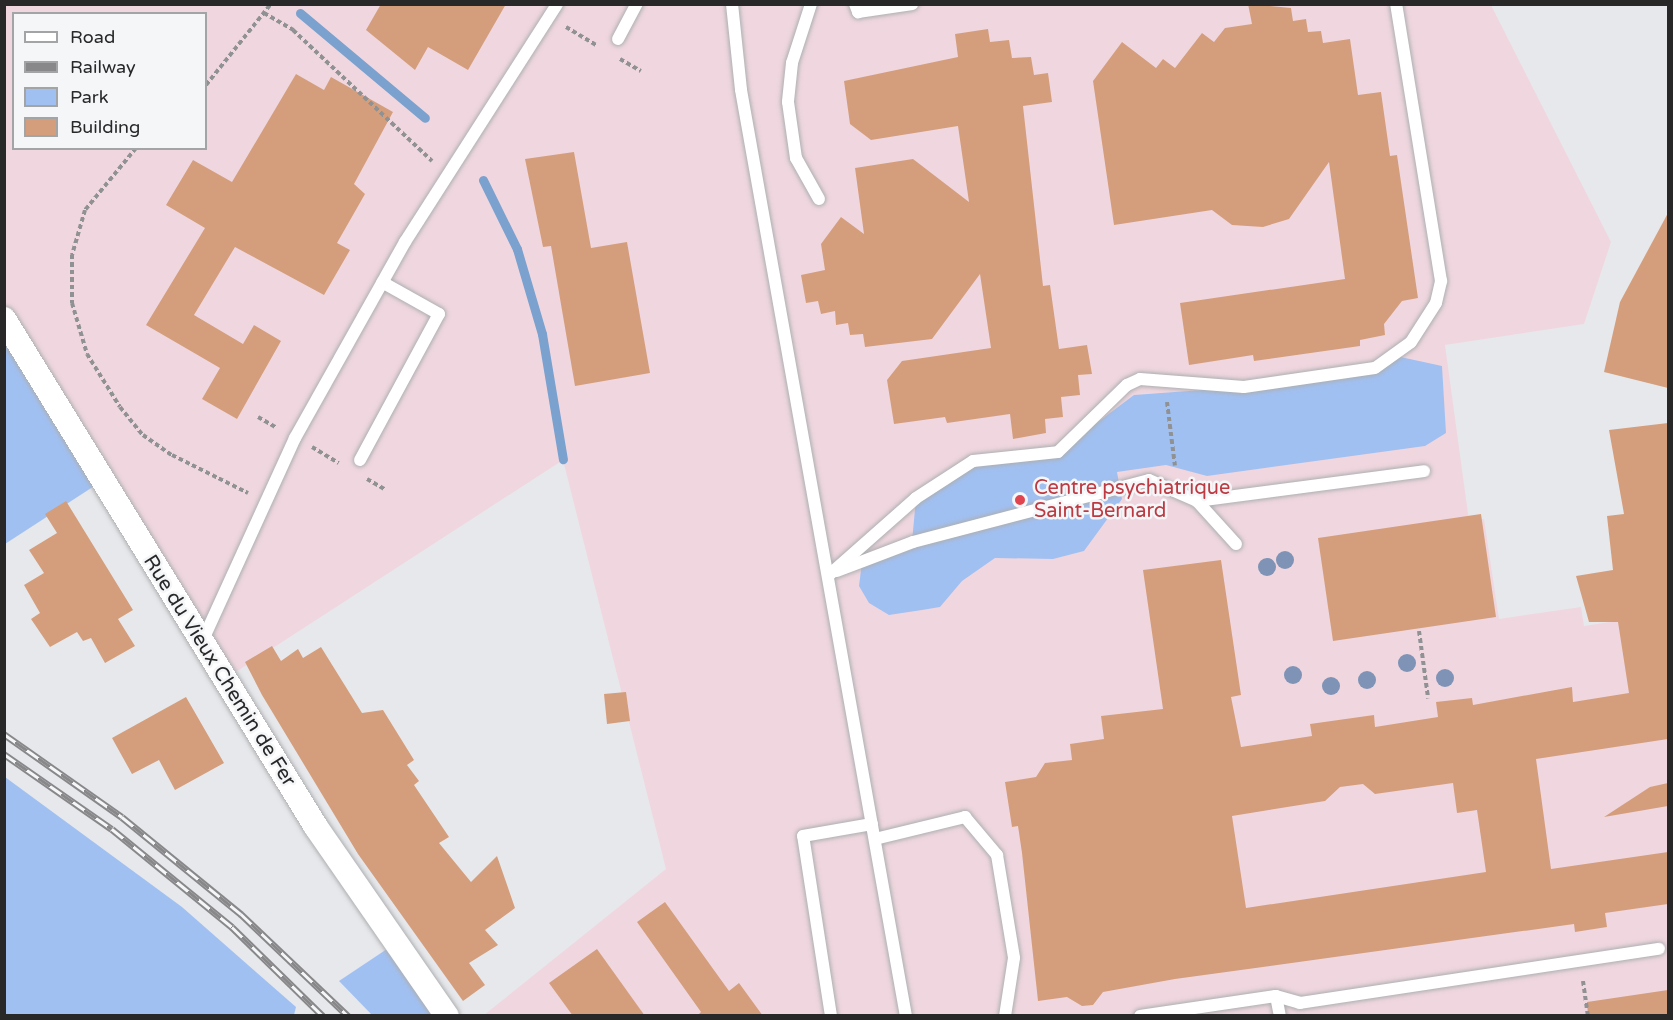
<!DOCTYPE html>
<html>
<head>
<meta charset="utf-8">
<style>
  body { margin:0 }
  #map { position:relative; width:1673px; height:1020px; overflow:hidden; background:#e7e8eb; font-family:"Varela Round",sans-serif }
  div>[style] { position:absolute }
  .medical>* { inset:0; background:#f0d7df }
  .green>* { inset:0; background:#a1c0f2 }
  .stream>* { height:9px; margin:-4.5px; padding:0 4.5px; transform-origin:4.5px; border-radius:4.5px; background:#7ba1cf }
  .building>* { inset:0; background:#d49e7d }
  .path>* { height:4px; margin-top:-2px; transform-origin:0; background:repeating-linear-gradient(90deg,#909193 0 4.5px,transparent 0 7.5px) }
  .roads { filter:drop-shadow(0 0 2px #adafb1) drop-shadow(0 0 2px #adafb1) }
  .service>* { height:12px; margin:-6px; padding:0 6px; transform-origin:6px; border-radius:6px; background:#fff }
  .minor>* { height:24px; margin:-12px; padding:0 12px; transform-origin:12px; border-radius:12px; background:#fff }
  .rail>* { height:7px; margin-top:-3.5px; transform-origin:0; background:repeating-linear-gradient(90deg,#f4f6f8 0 14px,#88888b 0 28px); box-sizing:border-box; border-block:2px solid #88888b }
  .trees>* { width:18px; height:18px; margin:-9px; border-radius:50%; background:#7e93b6 }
  .dots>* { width:16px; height:16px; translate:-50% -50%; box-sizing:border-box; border:3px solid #f4f6f8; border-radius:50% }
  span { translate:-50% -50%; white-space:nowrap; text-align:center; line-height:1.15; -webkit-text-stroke:5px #f4f6f8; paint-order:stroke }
  .health-label { font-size:20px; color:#be3a42 }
  .left { translate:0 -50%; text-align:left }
  .street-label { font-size:20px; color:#282829 }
  .frame { position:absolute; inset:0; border:6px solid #282829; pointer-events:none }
  .legend { position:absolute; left:12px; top:12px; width:195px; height:138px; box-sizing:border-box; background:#f4f6f8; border:2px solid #a2a4a5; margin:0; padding:8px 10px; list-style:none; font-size:18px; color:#282829 }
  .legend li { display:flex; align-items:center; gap:12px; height:30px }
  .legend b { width:30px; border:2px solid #a2a4a5 }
</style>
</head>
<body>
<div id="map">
  <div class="medical">
    <i style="clip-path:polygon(evenodd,5px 5px,1491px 5px,1611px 242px,1584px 324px,1445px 345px,1469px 521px,1484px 519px,1499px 619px,1581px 607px,1584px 626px,1668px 613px,1668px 1015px,484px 1015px,666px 869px,563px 460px,225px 679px,5px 319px,5px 5px,14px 14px,206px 14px,206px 148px,14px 148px,14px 14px)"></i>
  </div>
  <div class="green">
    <i style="clip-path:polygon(4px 319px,102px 481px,5px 544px,4px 544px)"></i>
    <i style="clip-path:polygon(1396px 356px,1442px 366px,1446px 433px,1425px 446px,1207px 476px,1166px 465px,1117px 472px,1122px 499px,1084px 551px,1053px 559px,995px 558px,962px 581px,940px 607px,922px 610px,889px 615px,869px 603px,859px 586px,862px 562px,912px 542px,916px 498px,973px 461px,1058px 452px,1134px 395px,1244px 387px,1374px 368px)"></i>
    <i style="clip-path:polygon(5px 777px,182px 907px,296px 1007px,294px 1015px,5px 1015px)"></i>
    <i style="clip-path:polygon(396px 943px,447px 1015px,372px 1015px,339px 981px)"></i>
  </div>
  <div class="stream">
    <i style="left:300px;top:13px;width:163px;rotate:40deg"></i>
    <i style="left:483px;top:180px;width:77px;rotate:63.8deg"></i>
    <i style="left:517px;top:249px;width:89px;rotate:73.6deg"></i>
    <i style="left:542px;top:334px;width:127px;rotate:80.5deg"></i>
  </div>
  <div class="building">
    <i style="clip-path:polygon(381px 4px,506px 4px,468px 70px,428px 47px,415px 70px,366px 30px)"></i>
    <i style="clip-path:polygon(1248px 4px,1291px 8px,1293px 21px,1306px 19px,1308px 32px,1321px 31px,1323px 43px,1350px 39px,1358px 95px,1381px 92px,1390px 156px,1397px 155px,1418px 298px,1402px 301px,1384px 324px,1385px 335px,1360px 340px,1360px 346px,1254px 361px,1253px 355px,1189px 365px,1180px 303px,1345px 279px,1329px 162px,1289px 219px,1263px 227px,1232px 225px,1212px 210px,1114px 225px,1093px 81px,1122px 42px,1156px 68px,1163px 59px,1175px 68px,1202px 33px,1214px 42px,1225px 28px,1252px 24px)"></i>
    <i style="clip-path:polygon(988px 29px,990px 42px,1009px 40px,1012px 58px,1031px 57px,1034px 75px,1048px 73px,1052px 102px,1023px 106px,1043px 286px,1050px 285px,1059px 349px,1087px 345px,1092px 374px,1078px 375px,1080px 395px,1061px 397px,1063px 417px,1045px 419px,1046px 433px,1013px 439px,1010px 414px,947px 423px,945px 417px,894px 424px,887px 380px,902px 361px,991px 348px,980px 274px,932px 339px,865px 347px,863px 334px,850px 335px,848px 323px,836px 325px,835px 311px,821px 314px,818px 301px,806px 303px,801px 275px,825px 270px,821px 244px,841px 217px,864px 234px,855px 168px,913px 159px,969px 202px,958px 126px,871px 140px,850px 124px,844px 81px,958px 57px,955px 34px)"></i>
    <i style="clip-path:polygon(296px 74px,324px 90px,331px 77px,393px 112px,354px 184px,365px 194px,337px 243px,350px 250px,324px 295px,235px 247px,194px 315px,243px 344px,254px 325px,281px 341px,237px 419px,202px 399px,220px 368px,146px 325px,205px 228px,166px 205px,193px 160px,232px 182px)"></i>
    <i style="clip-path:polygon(574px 152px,591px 248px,627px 242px,650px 373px,575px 386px,551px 246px,543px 247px,525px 159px)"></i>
    <i style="clip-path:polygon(1668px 213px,1668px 388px,1604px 372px,1620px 302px)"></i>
    <i style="clip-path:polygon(evenodd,1668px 423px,1668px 739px,1536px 759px,1551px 869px,1668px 852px,1668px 904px,1605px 913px,1607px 927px,1575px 932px,1574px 924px,1175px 979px,1103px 992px,1093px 1005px,1082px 1006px,1067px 997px,1038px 1001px,1022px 853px,1018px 826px,1012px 827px,1005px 782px,1036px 777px,1045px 763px,1072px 760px,1070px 744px,1104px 739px,1101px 716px,1163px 709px,1143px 570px,1221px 560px,1241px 695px,1231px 697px,1241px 747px,1312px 736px,1310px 724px,1374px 715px,1375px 727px,1438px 717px,1436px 702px,1472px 698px,1473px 705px,1572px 687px,1573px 702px,1629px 693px,1618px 622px,1589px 622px,1576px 576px,1613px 570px,1607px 516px,1624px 514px,1609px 430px,1668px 423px,1453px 783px,1457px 813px,1477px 810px,1486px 872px,1246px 908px,1232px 816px,1325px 801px,1340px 787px,1363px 784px,1375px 794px,1453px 783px)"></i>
    <i style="clip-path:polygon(66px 501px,133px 610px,118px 619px,135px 646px,105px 663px,91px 638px,83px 641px,77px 632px,50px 647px,31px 619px,40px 613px,24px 585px,44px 573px,29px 550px,57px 533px,45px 514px)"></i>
    <i style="clip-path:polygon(1481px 514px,1496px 617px,1333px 641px,1318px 538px)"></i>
    <i style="clip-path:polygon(272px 646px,281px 661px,298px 649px,303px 658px,321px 647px,362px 713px,383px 710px,414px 760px,407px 765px,419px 781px,414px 785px,449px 837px,439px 843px,471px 882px,497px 856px,515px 908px,485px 930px,498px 945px,469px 963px,485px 985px,463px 1001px,358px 854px,262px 695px,245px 662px)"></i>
    <i style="clip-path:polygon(626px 692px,630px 721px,607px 724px,604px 694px)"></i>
    <i style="clip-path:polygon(186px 697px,224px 763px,175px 790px,159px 760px,132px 774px,112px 738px)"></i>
    <i style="clip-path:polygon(1668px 783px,1668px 806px,1604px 817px,1650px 787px)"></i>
    <i style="clip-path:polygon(665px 902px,729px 991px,739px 983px,763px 1016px,697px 1016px,701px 1012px,637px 922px)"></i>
    <i style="clip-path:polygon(597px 949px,645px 1016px,573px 1016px,549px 983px)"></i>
    <i style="clip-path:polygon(1668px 990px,1668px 1016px,1588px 1016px,1587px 1002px)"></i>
  </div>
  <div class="path">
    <i style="left:264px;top:13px;width:34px;rotate:30deg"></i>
    <i style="left:293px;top:30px;width:191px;rotate:43.3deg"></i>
    <i style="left:566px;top:27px;width:37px;rotate:31deg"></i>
    <i style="left:620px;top:59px;width:24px;rotate:30deg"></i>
    <i style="left:206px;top:85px;width:104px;rotate:-51.3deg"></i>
    <i style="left:136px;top:148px;width:80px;rotate:129.4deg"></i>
    <i style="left:85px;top:210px;width:47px;rotate:106.1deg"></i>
    <i style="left:72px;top:255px;width:48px;rotate:90deg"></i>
    <i style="left:72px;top:303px;width:53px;rotate:73.6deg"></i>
    <i style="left:87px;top:354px;width:62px;rotate:58.1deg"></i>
    <i style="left:120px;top:407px;width:36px;rotate:51deg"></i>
    <i style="left:143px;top:435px;width:35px;rotate:35deg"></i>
    <i style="left:172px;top:455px;width:85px;rotate:26.6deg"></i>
    <i style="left:1167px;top:402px;width:64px;rotate:82.9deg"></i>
    <i style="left:258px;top:417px;width:22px;rotate:30deg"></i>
    <i style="left:312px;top:447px;width:31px;rotate:31deg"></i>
    <i style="left:367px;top:479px;width:20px;rotate:30deg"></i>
    <i style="left:1419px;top:631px;width:68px;rotate:82.3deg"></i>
    <i style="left:1583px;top:981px;width:35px;rotate:82deg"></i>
  </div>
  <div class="roads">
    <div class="service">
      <i style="left:732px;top:4px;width:86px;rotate:84deg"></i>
      <i style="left:741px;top:90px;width:941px;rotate:79.9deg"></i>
      <i style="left:811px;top:4px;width:62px;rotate:107.9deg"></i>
      <i style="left:792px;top:63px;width:39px;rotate:96deg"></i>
      <i style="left:788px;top:102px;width:57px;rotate:81.9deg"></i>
      <i style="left:796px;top:158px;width:47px;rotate:60.7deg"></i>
      <i style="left:855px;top:4px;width:9px;rotate:69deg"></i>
      <i style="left:858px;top:12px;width:55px;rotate:-8.4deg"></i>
      <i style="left:618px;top:39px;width:40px;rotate:-62deg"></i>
      <i style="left:360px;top:460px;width:166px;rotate:-61.6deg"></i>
      <i style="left:439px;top:314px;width:65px;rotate:-150.7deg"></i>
      <i style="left:1197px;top:501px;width:229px;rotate:-7.5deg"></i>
      <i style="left:837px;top:571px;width:81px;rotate:-20.9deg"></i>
      <i style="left:913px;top:542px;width:244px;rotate:-14.7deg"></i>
      <i style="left:1149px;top:480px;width:52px;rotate:23.6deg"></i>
      <i style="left:1197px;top:501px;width:58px;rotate:47.8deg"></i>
      <i style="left:829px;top:575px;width:116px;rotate:-41.5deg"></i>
      <i style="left:916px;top:498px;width:68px;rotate:-33deg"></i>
      <i style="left:973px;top:461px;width:85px;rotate:-6deg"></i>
      <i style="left:1058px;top:452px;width:96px;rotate:-44.2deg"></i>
      <i style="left:1127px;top:385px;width:14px;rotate:-25deg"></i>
      <i style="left:1140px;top:379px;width:104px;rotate:4.4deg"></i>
      <i style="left:1244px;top:387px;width:132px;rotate:-8.3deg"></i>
      <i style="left:1375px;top:368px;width:44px;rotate:-35.8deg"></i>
      <i style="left:1411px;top:342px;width:46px;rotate:-57.3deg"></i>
      <i style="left:1436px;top:303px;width:23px;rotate:-77deg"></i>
      <i style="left:1441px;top:281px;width:281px;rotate:-99.2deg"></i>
      <i style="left:202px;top:642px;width:224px;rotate:-65.5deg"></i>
      <i style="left:295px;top:438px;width:225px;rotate:-60.7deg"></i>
      <i style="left:405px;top:242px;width:282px;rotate:-57.4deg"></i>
      <i style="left:875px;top:839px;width:93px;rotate:-13.7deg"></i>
      <i style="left:965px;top:817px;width:50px;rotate:49.9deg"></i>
      <i style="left:997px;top:855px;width:104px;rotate:80.6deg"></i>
      <i style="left:1014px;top:958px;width:59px;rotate:98.8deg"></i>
      <i style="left:1276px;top:996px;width:20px;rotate:79deg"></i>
      <i style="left:831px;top:1016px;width:182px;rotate:-98.8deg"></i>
      <i style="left:803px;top:836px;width:70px;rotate:-9.9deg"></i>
      <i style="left:1140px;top:1016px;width:137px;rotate:-8.4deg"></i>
      <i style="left:1276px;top:996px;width:25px;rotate:16deg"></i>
      <i style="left:1300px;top:1003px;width:363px;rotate:-8.6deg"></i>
    </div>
    <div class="minor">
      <i style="left:4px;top:319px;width:596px;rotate:58.44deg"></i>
      <i style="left:316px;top:827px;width:230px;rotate:55.3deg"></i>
    </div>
  </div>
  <div class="rail">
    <i style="left:4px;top:734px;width:144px;rotate:35.1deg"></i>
    <i style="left:122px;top:817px;width:154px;rotate:39.2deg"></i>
    <i style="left:241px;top:914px;width:148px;rotate:43.6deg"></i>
    <i style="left:4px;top:754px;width:131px;rotate:34.8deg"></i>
    <i style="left:112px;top:829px;width:155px;rotate:39.2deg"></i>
    <i style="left:232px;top:927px;width:127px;rotate:44.4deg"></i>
  </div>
  <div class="trees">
    <i style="left:1285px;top:560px"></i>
    <i style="left:1267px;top:567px"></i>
    <i style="left:1407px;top:663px"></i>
    <i style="left:1293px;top:675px"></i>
    <i style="left:1445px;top:678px"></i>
    <i style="left:1367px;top:680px"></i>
    <i style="left:1331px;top:686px"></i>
  </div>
  <div class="dots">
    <i style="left:1020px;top:500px;background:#e0444e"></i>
  </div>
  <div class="health-label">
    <span class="left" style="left:1034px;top:500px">Centre psychiatrique<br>Saint-Bernard</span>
  </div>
  <div class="street-label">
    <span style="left:219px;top:671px;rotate:58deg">Rue du Vieux Chemin de Fer</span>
  </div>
  <div class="frame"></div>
  <ul class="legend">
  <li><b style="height:8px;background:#fff"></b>Road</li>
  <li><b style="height:8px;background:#88888b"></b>Railway</li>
  <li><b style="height:16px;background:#a1c0f2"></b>Park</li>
  <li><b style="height:16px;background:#d49e7d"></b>Building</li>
  </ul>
</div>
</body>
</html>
